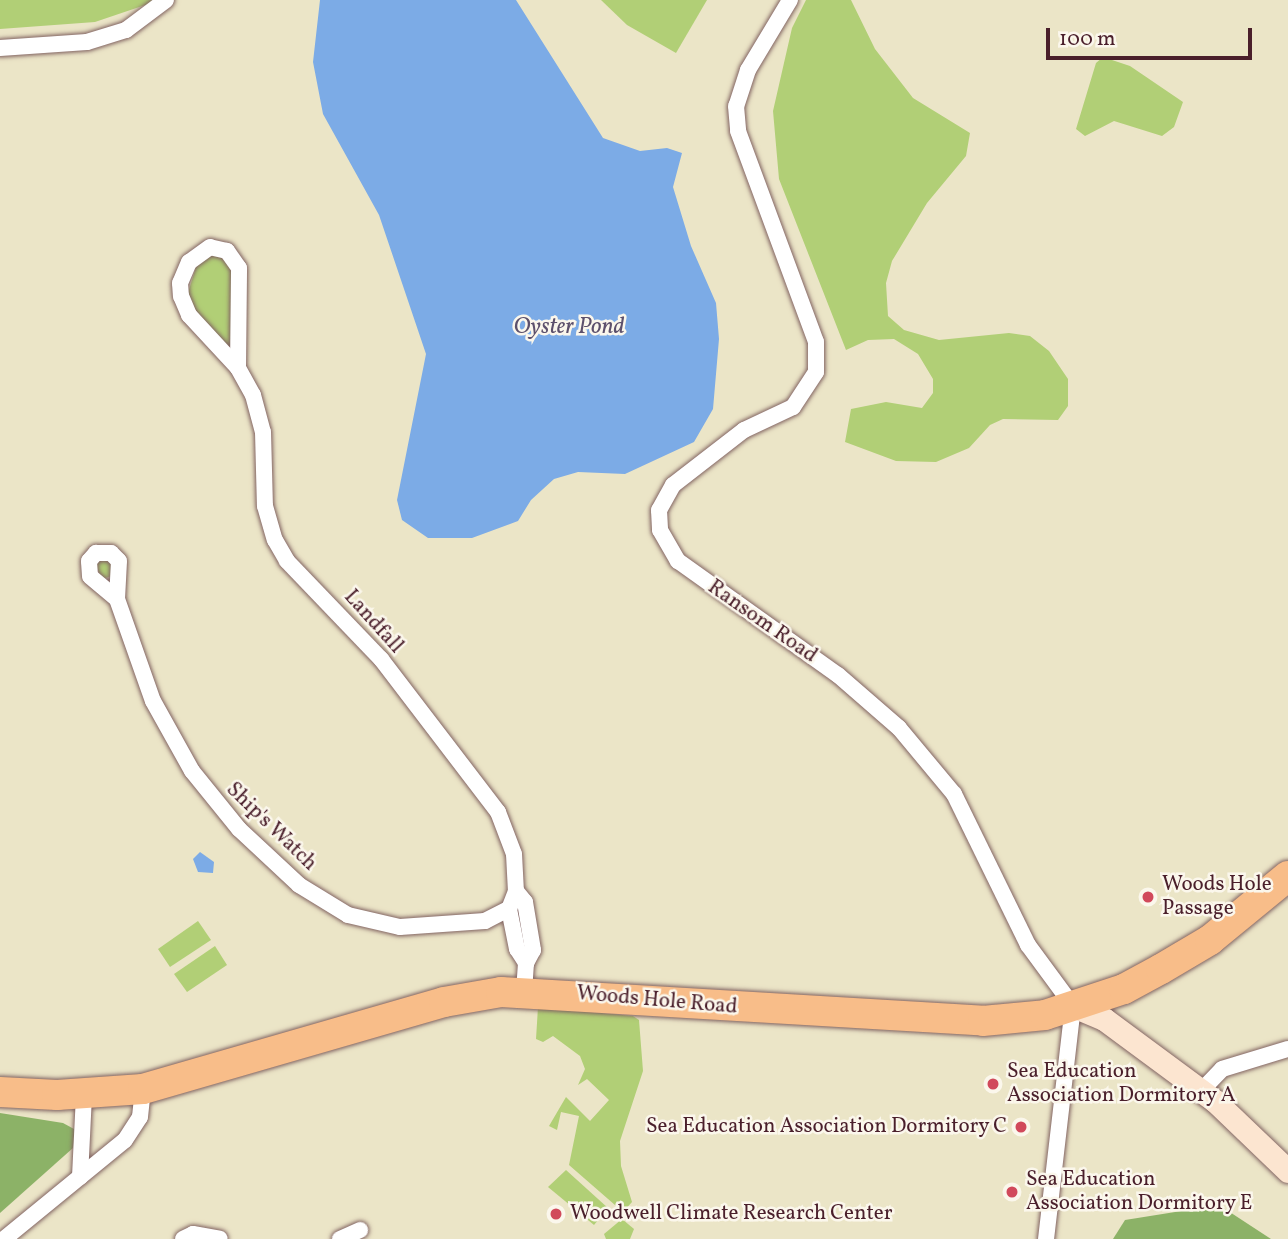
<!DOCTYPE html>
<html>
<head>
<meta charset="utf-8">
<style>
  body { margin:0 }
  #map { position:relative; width:1288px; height:1239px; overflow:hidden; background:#ebe5c7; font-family:Vollkorn,serif }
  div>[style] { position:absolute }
  .green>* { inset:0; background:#b1cf76 }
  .forest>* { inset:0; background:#8cb267 }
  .water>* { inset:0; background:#7cabe6 }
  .roads { filter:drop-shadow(0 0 2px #826462) drop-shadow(0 0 2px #826462) }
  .street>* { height:16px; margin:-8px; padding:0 8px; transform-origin:8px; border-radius:8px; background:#fff }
  .secondary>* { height:23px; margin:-11.5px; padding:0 11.5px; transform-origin:11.5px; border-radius:11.5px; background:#fce5d0 }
  .highway>* { height:30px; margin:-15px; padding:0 15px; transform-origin:15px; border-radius:15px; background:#f8bd89 }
  .dots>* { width:19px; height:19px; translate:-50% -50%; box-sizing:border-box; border:4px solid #fbf7ec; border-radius:50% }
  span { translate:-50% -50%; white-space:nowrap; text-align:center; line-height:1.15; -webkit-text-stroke:5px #fbf7ec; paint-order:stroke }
  .street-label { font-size:21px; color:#4a1f2b }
  .poi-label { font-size:21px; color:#4a1f2b }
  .left { translate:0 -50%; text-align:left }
  .right { translate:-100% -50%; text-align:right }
  .water-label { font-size:23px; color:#5c506c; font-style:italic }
  .scale { position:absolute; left:1046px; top:28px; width:206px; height:32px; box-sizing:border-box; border:4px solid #4a1f2b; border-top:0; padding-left:9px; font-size:21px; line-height:24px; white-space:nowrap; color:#4a1f2b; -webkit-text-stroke:5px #fbf7ec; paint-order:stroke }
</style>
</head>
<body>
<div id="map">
  <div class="green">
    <i style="clip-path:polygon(0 0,160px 0,95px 22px,0 29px)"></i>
    <i style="clip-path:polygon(601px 0,707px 0,676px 53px,627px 25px)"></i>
    <i style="clip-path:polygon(806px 0,851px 0,875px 49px,913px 98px,970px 133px,966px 156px,927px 203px,892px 261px,886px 283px,888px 316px,904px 330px,939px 340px,1009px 333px,1030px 336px,1049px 351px,1068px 379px,1068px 406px,1058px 420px,1003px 419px,990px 425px,969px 448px,936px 462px,896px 461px,845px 442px,851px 409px,886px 402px,922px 408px,933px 393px,933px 379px,918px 354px,894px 339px,868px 340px,846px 350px,779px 179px,773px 111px,792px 28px)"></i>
    <i style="clip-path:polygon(1103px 57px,1130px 66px,1183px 102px,1174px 127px,1162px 136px,1114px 121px,1085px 136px,1076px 129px,1096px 63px)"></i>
    <i style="clip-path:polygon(210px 255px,221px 256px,233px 272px,232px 351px,196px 312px,188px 293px,196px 267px)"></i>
    <i style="clip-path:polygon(112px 559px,112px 576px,102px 579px,94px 561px)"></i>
    <i style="clip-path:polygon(198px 921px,211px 940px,170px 967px,158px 949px)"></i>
    <i style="clip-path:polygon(215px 946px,227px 965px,187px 992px,174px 974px)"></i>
    <i style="clip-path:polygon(538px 1007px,633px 1016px,639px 1020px,643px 1071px,620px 1141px,621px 1166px,632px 1202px,623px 1212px,569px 1165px,579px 1116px,561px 1112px,557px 1130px,549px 1126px,566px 1097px,590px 1121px,609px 1100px,587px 1079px,578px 1085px,585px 1069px,580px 1056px,553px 1036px,543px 1042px,536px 1039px)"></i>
    <i style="clip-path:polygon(566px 1170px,608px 1208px,594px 1225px,548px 1187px)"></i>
    <i style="clip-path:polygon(622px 1219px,634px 1229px,630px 1239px,606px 1239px,604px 1234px)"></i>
  </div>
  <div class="forest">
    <i style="clip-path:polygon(0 1113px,63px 1123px,74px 1129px,75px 1137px,73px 1148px,0 1213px)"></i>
    <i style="clip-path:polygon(1219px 1205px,1271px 1239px,1113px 1239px,1125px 1220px)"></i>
  </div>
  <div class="water">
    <i style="clip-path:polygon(320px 0,516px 0,603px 138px,640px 151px,667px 148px,682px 153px,673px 187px,691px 246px,716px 303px,719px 339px,713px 409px,694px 442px,625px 474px,578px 472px,554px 479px,531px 500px,518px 521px,472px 538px,428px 538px,402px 520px,397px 500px,426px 354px,379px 215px,323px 114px,313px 62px)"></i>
    <i style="clip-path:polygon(200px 852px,214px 862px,213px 873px,198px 872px,193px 859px)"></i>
  </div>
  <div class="roads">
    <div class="street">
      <i style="left:790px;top:0;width:82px;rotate:121deg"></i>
      <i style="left:748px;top:70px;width:38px;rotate:108deg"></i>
      <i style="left:736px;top:106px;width:25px;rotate:85deg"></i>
      <i style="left:738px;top:131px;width:225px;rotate:69.7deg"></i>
      <i style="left:816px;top:342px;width:30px;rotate:90deg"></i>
      <i style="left:816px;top:372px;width:42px;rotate:123.3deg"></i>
      <i style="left:793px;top:407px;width:54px;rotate:154.9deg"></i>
      <i style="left:744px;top:430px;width:90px;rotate:142.2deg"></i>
      <i style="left:673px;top:485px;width:29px;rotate:119deg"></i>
      <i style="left:659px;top:510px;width:20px;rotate:87deg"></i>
      <i style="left:660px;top:530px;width:36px;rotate:60deg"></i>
      <i style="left:678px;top:561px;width:196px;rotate:35.5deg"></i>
      <i style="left:838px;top:675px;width:81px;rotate:41deg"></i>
      <i style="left:899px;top:728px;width:86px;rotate:50.2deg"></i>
      <i style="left:954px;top:794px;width:168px;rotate:63.9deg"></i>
      <i style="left:1028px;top:945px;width:76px;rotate:53.6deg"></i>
      <i style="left:1073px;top:1006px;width:235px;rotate:96.6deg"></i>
      <i style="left:0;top:48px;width:87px;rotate:-3.9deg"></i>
      <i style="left:87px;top:42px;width:41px;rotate:-17.1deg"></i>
      <i style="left:126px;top:30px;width:50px;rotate:-36.9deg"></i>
      <i style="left:238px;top:368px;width:100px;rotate:-89.4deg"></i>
      <i style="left:239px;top:268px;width:21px;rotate:-125deg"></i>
      <i style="left:227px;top:251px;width:17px;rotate:-167deg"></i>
      <i style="left:210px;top:247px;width:26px;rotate:144deg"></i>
      <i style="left:189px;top:262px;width:23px;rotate:113deg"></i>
      <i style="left:180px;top:283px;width:13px;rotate:86deg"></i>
      <i style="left:181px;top:296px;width:21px;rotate:67deg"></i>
      <i style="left:189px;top:315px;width:72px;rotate:47.2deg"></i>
      <i style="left:238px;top:368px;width:31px;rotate:61deg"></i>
      <i style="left:253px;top:395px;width:38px;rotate:75deg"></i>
      <i style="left:263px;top:432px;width:74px;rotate:88.5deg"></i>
      <i style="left:265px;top:506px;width:35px;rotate:74deg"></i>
      <i style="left:275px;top:540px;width:24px;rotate:60deg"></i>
      <i style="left:287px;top:561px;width:136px;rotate:46.2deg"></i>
      <i style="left:381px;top:659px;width:193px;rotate:52.6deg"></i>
      <i style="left:498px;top:812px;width:45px;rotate:69.1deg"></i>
      <i style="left:514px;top:854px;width:37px;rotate:87deg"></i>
      <i style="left:516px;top:891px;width:19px;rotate:111deg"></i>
      <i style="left:509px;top:909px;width:41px;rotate:78.7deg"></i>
      <i style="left:517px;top:949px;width:17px;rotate:57deg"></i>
      <i style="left:96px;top:553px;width:15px"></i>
      <i style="left:111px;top:553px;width:11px;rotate:45deg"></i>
      <i style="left:119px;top:561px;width:38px;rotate:93deg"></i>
      <i style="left:117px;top:599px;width:35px;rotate:-140deg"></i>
      <i style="left:90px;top:576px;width:15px;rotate:-94deg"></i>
      <i style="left:89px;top:561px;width:11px;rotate:-49deg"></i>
      <i style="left:117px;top:599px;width:108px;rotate:70.6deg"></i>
      <i style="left:153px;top:701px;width:80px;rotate:60.9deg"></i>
      <i style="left:192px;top:771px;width:75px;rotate:51deg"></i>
      <i style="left:239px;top:829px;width:82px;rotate:43deg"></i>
      <i style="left:299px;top:885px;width:57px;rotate:31.5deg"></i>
      <i style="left:348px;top:915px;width:53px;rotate:13deg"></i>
      <i style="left:400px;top:927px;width:85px;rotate:-4deg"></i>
      <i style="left:485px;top:921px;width:27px;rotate:-27deg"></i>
      <i style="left:516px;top:891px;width:14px;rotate:51deg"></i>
      <i style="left:525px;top:902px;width:49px;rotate:80.5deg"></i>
      <i style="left:533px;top:950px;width:15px;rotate:118deg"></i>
      <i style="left:526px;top:963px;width:28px;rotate:94deg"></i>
      <i style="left:1201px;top:1091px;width:30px;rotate:-46deg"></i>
      <i style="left:1222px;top:1069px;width:69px;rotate:-16.9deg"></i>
      <i style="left:80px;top:1177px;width:82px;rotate:-87.2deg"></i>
      <i style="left:4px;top:1239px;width:156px;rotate:-39.3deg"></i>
      <i style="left:125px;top:1140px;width:27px;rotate:-57deg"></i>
      <i style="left:140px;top:1117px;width:28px;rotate:-84deg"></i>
      <i style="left:183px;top:1239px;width:11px;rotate:-27deg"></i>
      <i style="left:193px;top:1234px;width:27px;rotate:10deg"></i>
      <i style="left:340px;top:1239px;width:22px;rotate:-24deg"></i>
    </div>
    <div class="secondary">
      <i style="left:1073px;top:1006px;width:34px;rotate:23deg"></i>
      <i style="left:1104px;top:1019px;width:138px;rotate:36.5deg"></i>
      <i style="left:1215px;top:1101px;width:101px;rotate:43.8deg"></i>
    </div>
    <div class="highway">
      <i style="left:0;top:1092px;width:57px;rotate:3deg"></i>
      <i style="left:57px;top:1095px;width:86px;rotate:-4deg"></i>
      <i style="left:143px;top:1089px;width:313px;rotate:-16.1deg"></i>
      <i style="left:444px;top:1002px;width:58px;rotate:-10deg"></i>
      <i style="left:501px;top:992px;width:483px;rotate:3.4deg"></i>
      <i style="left:983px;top:1021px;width:62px;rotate:-5.5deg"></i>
      <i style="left:1045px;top:1015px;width:83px;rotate:-18.2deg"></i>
      <i style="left:1124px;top:989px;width:42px;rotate:-28.4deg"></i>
      <i style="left:1161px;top:969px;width:57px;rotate:-30.6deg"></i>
      <i style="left:1210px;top:940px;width:101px;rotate:-39.4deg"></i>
    </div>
  </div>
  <div class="dots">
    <i style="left:1148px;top:897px;background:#d1495b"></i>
    <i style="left:993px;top:1084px;background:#d1495b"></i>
    <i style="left:1021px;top:1127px;background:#d1495b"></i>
    <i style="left:1012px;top:1192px;background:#d1495b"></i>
    <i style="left:556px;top:1214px;background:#d1495b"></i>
  </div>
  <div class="street-label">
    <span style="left:373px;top:622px;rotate:48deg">Landfall</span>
    <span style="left:762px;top:622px;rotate:35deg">Ransom Road</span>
    <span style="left:271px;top:827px;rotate:44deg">Ship's Watch</span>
    <span style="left:657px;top:1001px;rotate:5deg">Woods Hole Road</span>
  </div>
  <div class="poi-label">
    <span class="left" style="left:1162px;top:897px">Woods Hole<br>Passage</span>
    <span class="left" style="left:1007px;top:1084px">Sea Education<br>Association Dormitory A</span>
    <span class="right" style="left:1007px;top:1127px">Sea Education Association Dormitory C</span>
    <span class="left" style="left:1026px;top:1192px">Sea Education<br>Association Dormitory E</span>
    <span class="left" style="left:570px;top:1214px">Woodwell Climate Research Center</span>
  </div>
  <div class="water-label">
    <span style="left:569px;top:327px">Oyster Pond</span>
  </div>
  <div class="scale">100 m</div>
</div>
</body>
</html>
